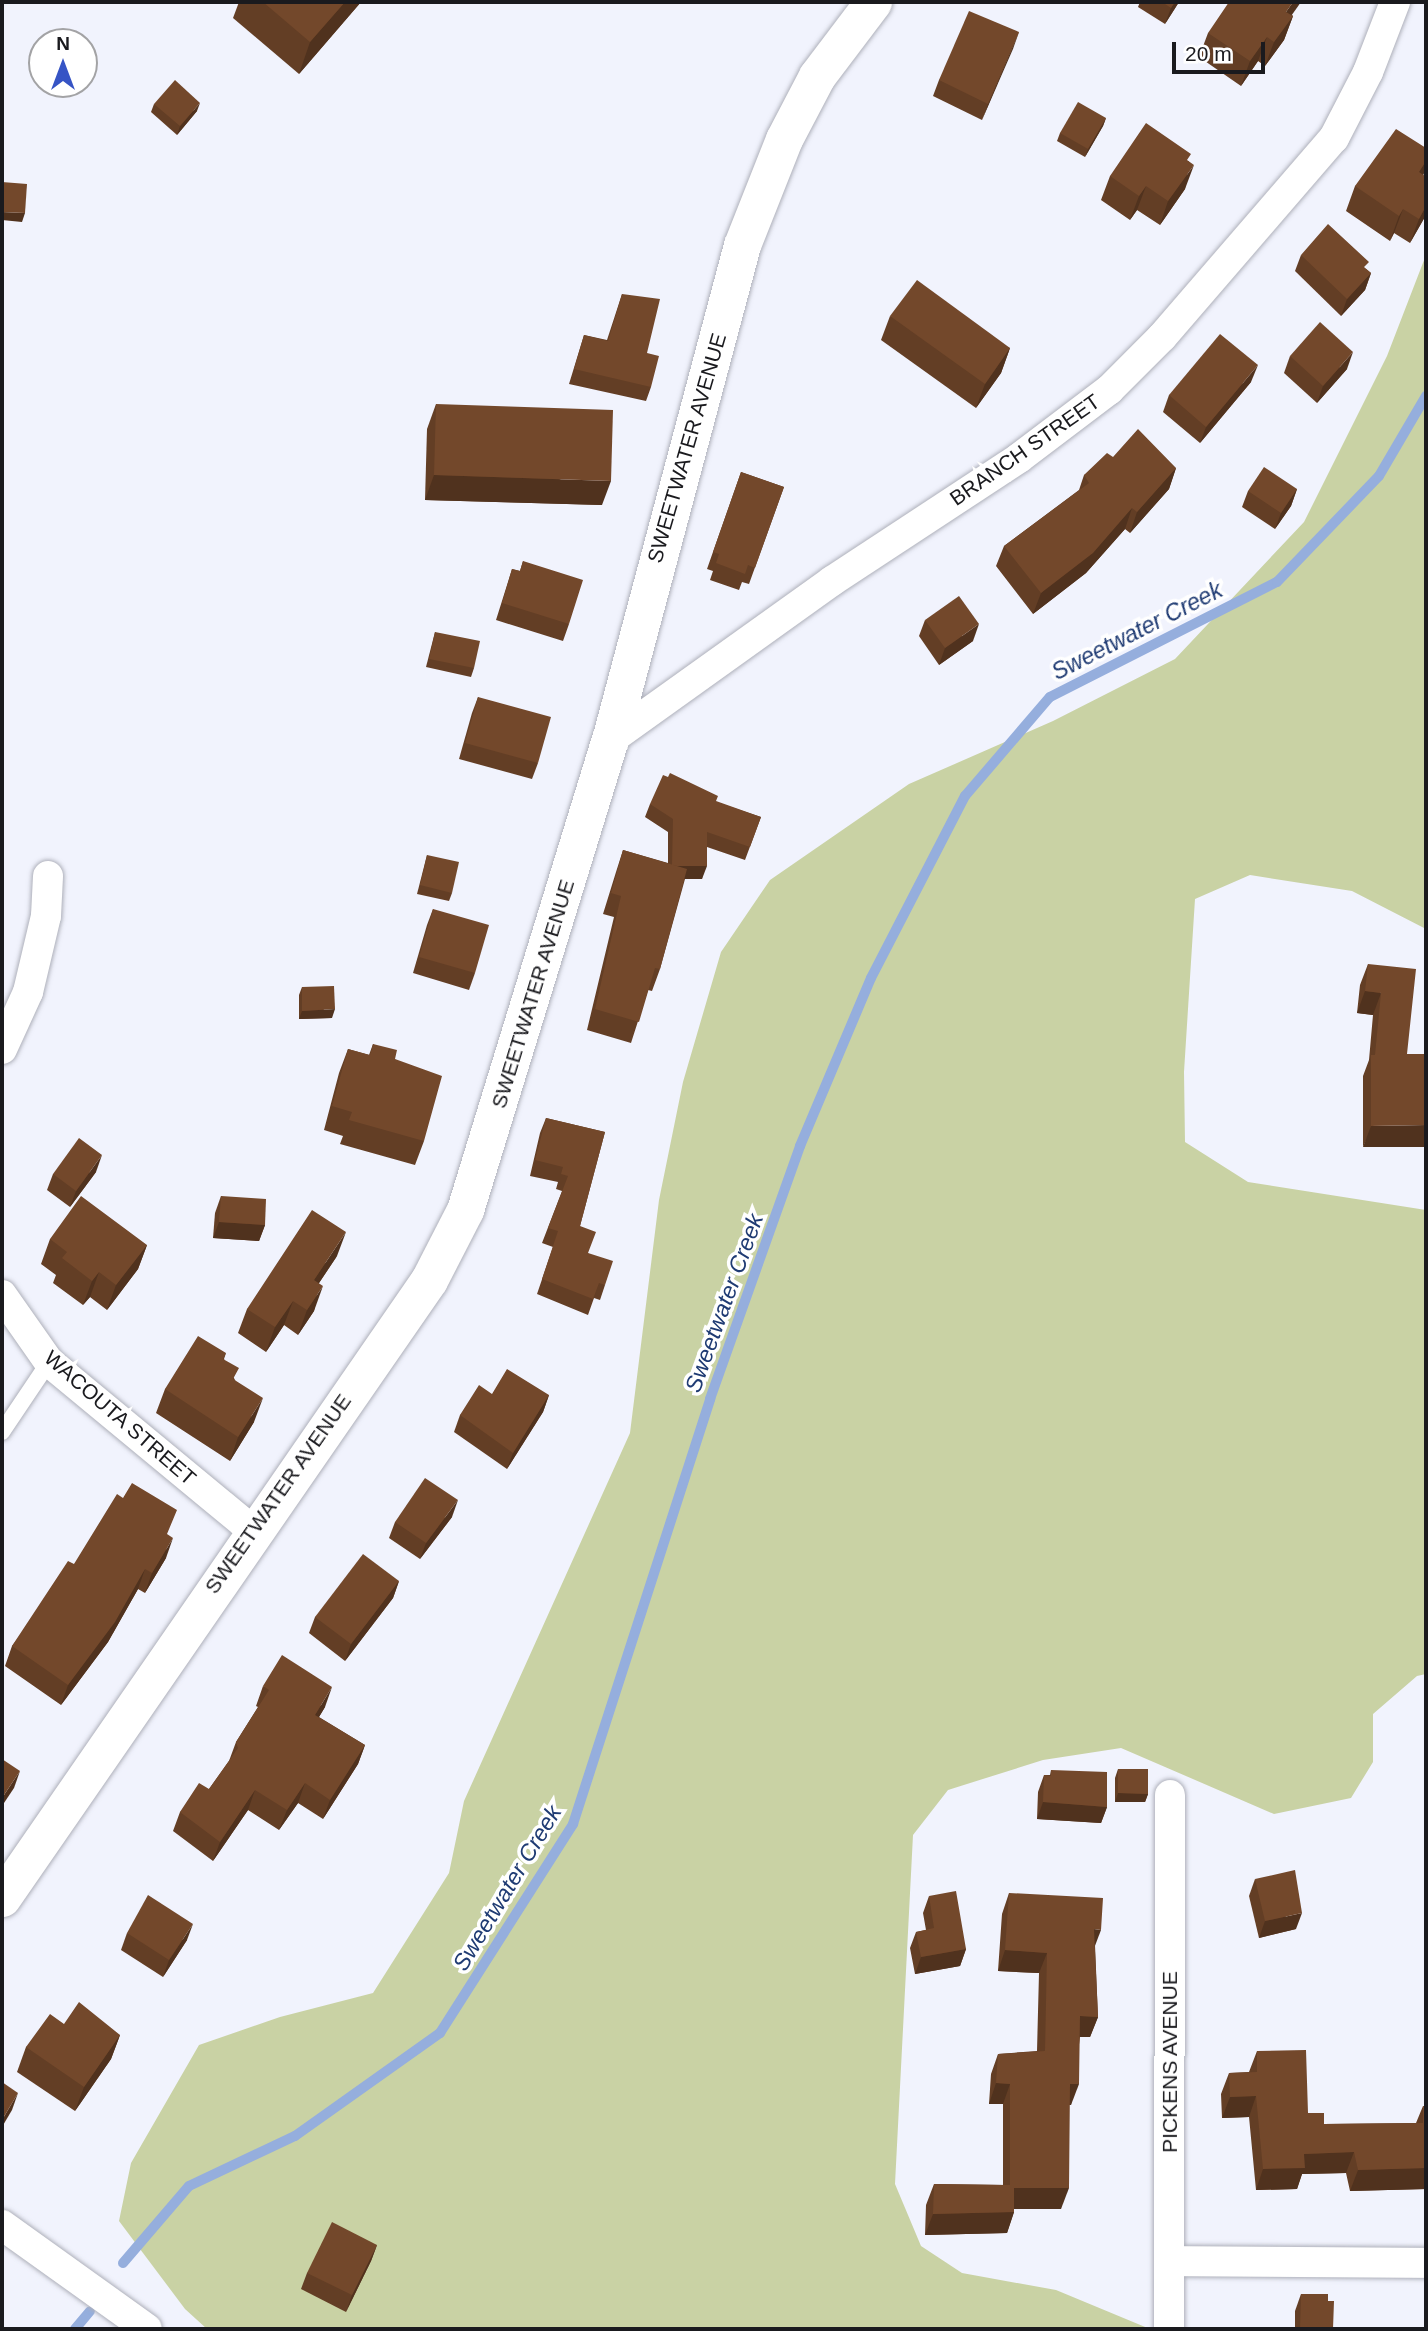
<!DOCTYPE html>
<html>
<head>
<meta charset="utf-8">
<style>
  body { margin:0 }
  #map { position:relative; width:1428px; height:2331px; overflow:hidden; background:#f1f3fd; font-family:Helvetica,sans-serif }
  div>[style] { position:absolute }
  .green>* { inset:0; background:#c9d2a4 }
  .stream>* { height:10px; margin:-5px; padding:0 5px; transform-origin:5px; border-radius:5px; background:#95aedd }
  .roads { filter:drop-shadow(0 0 2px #aeb0ba) drop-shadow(0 0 2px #aeb0ba) }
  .service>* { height:16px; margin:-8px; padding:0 8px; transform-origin:8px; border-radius:8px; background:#fff }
  .minor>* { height:30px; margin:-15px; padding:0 15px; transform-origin:15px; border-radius:15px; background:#fff }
  .tertiary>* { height:37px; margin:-18.5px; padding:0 18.5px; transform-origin:18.5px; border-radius:18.5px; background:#fff }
  .wall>* { inset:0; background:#633e25 }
  .shaded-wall>* { inset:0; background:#50321e }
  .building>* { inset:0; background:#73482b }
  span { translate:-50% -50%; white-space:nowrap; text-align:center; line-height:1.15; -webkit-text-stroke:7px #fff; paint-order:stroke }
  .street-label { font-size:21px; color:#1a1a1e }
  .water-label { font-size:23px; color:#1f3b73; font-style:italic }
  .frame { position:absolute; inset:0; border:4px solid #1a1a1e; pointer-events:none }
  .north { position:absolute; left:28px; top:28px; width:70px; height:70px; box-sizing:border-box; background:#fff; border:2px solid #a3a3a5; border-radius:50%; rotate:0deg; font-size:19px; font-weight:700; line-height:28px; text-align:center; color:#1a1a1e }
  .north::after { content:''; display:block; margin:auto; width:24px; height:32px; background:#3654c5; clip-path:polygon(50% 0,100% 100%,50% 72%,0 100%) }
  .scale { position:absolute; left:1172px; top:42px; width:93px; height:32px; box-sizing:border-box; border:4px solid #1a1a1e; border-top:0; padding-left:9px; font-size:21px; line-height:24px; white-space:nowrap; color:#1a1a1e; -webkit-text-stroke:5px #fff; paint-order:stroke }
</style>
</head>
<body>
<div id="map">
  <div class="green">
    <i style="clip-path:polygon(1426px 255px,1426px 929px,1352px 891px,1250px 875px,1195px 899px,1184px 1072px,1185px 1142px,1248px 1182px,1426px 1210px,1426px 1674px,1417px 1676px,1373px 1714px,1373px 1762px,1351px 1798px,1274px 1814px,1121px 1748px,1043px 1760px,948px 1790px,913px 1835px,895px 2184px,921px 2246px,962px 2273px,1056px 2290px,1150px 2329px,207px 2329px,185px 2309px,119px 2221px,131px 2163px,199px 2045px,280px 2017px,373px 1993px,449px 1873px,464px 1801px,630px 1433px,659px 1200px,683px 1082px,721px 952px,770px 880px,909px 784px,1053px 721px,1175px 659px,1304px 522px,1387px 356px)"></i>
  </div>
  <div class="stream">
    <i style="left:123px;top:2263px;width:101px;rotate:-49.4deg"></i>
    <i style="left:189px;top:2186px;width:117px;rotate:-25.3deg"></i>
    <i style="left:295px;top:2136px;width:178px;rotate:-35.4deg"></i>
    <i style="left:440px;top:2033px;width:248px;rotate:-57.5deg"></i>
    <i style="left:573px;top:1824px;width:447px;rotate:-72.1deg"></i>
    <i style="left:710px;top:1399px;width:269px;rotate:-70.4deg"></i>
    <i style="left:800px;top:1146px;width:182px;rotate:-67.1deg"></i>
    <i style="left:871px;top:978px;width:205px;rotate:-62.7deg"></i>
    <i style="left:965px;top:796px;width:130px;rotate:-49.4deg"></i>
    <i style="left:1050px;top:697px;width:254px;rotate:-26.9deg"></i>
    <i style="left:1277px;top:582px;width:147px;rotate:-46.1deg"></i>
    <i style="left:1379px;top:476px;width:93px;rotate:-59.6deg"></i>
    <i style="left:75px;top:2329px;width:23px;rotate:-50deg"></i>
  </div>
  <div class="roads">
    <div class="service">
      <i style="left:2px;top:1432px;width:84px;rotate:-56.1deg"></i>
    </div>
    <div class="minor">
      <i style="left:610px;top:740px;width:273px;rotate:-35.6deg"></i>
      <i style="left:832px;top:581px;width:224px;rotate:-33.3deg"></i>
      <i style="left:1019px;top:458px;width:113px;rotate:-37.1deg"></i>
      <i style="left:1109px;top:390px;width:75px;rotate:-45deg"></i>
      <i style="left:1162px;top:337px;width:263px;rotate:-49.2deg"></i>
      <i style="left:1334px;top:138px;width:74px;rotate:-62.7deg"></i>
      <i style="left:1368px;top:72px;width:75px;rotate:-68.9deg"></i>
      <i style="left:2px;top:1049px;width:63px;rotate:-65.5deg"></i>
      <i style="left:28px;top:992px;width:78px;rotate:-76.7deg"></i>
      <i style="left:46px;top:916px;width:40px;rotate:-87.1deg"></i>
      <i style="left:2px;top:1295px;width:82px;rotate:55deg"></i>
      <i style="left:49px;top:1362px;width:264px;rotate:39.6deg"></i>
      <i style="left:2px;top:2225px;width:178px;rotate:35.6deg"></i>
      <i style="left:1170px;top:2261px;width:256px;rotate:0.4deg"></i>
      <i style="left:1169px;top:2329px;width:534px;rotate:-89.89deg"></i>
    </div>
    <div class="tertiary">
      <i style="left:2px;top:1898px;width:751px;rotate:-55.36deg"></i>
      <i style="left:429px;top:1280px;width:79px;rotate:-62.8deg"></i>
      <i style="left:465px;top:1210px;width:492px;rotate:-72.9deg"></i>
      <i style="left:610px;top:740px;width:512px;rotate:-75.07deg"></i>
      <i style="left:742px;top:245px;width:114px;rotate:-68.4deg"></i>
      <i style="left:784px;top:139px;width:71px;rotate:-62.4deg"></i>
      <i style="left:817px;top:76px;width:93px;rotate:-52.9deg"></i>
    </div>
  </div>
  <div class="wall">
    <i style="clip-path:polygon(239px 2px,361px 2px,299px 74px,233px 18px)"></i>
    <i style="clip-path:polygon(1140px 2px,1179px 2px,1165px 24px,1138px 7px)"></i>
    <i style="clip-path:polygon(1292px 15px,1293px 16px,1284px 40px,1265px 66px,1258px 61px,1241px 86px,1199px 57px,1208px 33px)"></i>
    <i style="clip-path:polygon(1019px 32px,982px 120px,933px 96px,939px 80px)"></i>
    <i style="clip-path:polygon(154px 104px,197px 111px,177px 135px,151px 112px)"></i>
    <i style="clip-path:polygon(1106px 118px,1103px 126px,1085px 157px,1057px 141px,1060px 133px)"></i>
    <i style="clip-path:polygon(1426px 148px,1426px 167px,1423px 175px,1426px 177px,1426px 215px,1410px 243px,1394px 233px,1390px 241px,1346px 211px,1355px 186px)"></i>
    <i style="clip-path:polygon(1189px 161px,1185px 189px,1160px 225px,1137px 210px,1130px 220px,1101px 200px,1110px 176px)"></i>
    <i style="clip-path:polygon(1301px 255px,1366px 269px,1371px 273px,1365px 290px,1341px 316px,1295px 271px)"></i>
    <i style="clip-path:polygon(622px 294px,647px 353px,651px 387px,646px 401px,569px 384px,584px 335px,607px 340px)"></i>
    <i style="clip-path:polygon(890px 316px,1010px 348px,1001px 373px,976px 408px,881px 340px)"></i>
    <i style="clip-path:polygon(1290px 356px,1347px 369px,1317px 403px,1284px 373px)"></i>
    <i style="clip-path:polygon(1251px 382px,1200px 443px,1163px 412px,1169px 395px)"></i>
    <i style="clip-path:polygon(436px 404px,602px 505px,425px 500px,427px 429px)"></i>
    <i style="clip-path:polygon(1113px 457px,1176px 468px,1169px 489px,1130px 533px,1125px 529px,1086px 573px,1033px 614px,996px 566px,1004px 546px,1079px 490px,1084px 475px)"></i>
    <i style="clip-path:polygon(741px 472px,784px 487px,749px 584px,742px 582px,739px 590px,710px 580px,713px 571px,707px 569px)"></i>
    <i style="clip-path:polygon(1297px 489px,1291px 506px,1275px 529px,1242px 507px,1248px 491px)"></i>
    <i style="clip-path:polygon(523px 561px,569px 624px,563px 641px,496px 620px,512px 569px,520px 571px)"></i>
    <i style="clip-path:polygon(925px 620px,973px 641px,939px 665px,919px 636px)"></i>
    <i style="clip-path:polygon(435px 632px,474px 668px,471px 677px,426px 667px)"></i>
    <i style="clip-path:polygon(478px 697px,538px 763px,532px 779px,459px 759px,472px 713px)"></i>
    <i style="clip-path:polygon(716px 802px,761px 817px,745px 860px,707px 847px,702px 879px,685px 879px,660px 969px,652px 991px,648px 990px,631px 1043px,587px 1030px,614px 917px,603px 914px,616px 872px,623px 850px,668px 863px,668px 832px,645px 817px,650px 804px)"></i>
    <i style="clip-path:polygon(427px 855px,452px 893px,449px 901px,417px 894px)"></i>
    <i style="clip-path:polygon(433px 909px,475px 973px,469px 990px,413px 973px,427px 925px)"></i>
    <i style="clip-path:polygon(1368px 964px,1407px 1054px,1363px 1147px,1363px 1076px,1369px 1060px,1373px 1015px,1357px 1013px,1360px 985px)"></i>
    <i style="clip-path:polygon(302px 987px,332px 1018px,299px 1019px,299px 995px)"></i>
    <i style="clip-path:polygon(373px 1044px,395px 1059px,424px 1141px,415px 1165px,340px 1144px,343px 1136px,324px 1130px,339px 1073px,348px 1049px,369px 1055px)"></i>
    <i style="clip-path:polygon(546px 1118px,605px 1132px,580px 1226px,588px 1253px,605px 1285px,600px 1300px,594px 1298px,588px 1315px,537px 1294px,553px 1247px,542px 1243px,562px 1191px,556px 1189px,558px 1182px,530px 1176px,540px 1133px)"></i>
    <i style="clip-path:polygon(96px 1172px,70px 1207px,47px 1190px,53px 1174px)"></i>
    <i style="clip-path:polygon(221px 1196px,265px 1225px,259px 1241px,213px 1238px,215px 1213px)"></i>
    <i style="clip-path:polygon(50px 1239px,147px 1245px,138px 1269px,107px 1310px,90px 1297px,83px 1305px,53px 1283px,56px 1275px,41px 1264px)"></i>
    <i style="clip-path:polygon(337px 1256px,319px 1283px,314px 1311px,298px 1335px,284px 1325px,266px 1352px,238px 1333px,247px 1309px)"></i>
    <i style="clip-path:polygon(226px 1353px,224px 1359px,235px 1380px,254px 1422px,230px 1461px,156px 1413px,165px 1389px)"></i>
    <i style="clip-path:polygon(492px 1394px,549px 1395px,543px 1412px,507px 1469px,454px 1432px,460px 1415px)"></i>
    <i style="clip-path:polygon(452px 1517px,420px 1559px,389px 1538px,395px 1522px)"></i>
    <i style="clip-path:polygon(167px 1534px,166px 1558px,145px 1593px,138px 1589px,108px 1642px,61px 1705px,5px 1666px,12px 1646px,74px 1564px)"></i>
    <i style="clip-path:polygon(399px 1581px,393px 1598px,345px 1661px,309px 1633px,315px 1617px)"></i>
    <i style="clip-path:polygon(263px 1686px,325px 1707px,319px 1717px,365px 1745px,358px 1764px,323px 1819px,298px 1803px,279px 1830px,248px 1810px,213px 1861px,173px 1831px,180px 1812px,209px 1789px,229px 1761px,236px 1742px,258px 1707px,256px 1706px)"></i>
    <i style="clip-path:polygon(1118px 1769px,1148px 1794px,1145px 1802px,1115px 1802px,1115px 1778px)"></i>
    <i style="clip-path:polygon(1051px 1770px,1107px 1807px,1101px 1823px,1037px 1819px,1038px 1792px,1044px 1775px,1050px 1775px)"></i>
    <i style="clip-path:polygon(1255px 1879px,1296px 1929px,1259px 1938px,1249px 1896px)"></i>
    <i style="clip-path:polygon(1009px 1893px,1095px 1945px,1098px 2017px,1090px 2037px,1080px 2037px,1071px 2105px,1069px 2105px,1061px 2209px,1014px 2209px,1014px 2212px,1007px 2233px,925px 2235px,926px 2205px,934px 2184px,1003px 2185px,1003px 2104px,989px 2104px,991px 2074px,998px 2054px,1037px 2051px,1039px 1973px,998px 1971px,1002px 1914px)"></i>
    <i style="clip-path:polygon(929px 1896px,966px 1949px,960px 1966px,915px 1974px,910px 1948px,916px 1932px,926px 1930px,923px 1913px)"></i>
    <i style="clip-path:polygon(127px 1933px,187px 1940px,163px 1977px,121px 1950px)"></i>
    <i style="clip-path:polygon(64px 2024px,120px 2035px,111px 2059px,75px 2111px,17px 2072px,26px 2047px)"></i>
    <i style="clip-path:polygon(1257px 2051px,1308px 2113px,1324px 2124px,1416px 2123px,1423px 2106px,1426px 2189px,1350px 2191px,1346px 2173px,1302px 2174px,1297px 2189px,1256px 2190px,1249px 2117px,1222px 2118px,1221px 2094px,1229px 2073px,1249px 2072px)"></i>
    <i style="clip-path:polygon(377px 2245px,371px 2261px,346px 2312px,301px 2289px,307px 2273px)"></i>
    <i style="clip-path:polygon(1301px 2294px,1328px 2301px,1333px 2329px,1295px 2329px,1295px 2311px)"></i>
  </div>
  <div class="shaded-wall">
    <i style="clip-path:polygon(345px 2px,361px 2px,299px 74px,310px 42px)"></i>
    <i style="clip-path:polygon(1175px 2px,1179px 2px,1165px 24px,1171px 8px)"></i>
    <i style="clip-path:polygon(1293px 2px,1301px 2px,1277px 36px,1286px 12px)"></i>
    <i style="clip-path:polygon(1293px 16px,1284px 40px,1265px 66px,1274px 42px)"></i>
    <i style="clip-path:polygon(1019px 32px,1013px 49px,982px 120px,988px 104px)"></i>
    <i style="clip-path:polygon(1267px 37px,1258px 61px,1241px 86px,1250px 61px)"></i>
    <i style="clip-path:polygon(200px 103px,197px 111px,177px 135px,180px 126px)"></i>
    <i style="clip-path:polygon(1106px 118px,1103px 126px,1085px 157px,1088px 149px)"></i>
    <i style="clip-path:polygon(1426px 161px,1426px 167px,1423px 176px,1419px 172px)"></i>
    <i style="clip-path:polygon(1194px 165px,1185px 189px,1160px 225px,1168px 201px)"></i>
    <i style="clip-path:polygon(1146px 186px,1137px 210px,1130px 220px,1139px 196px)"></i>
    <i style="clip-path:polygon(1426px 206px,1426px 215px,1410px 243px,1419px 219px)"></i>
    <i style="clip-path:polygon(1403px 209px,1394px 233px,1390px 241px,1399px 216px)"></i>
    <i style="clip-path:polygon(2px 212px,25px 213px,22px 222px,2px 220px)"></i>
    <i style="clip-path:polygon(1371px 273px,1365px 290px,1341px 316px,1347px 299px)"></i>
    <i style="clip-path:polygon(1010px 348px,1001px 373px,976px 408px,985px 384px)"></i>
    <i style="clip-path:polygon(1353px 352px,1347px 369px,1317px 403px,1323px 386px)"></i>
    <i style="clip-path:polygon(1258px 365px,1251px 382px,1200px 443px,1206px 427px)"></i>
    <i style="clip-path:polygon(1176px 468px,1169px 489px,1130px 533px,1137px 512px)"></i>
    <i style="clip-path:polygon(434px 475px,611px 481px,602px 505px,425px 500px)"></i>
    <i style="clip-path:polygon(1297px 489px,1291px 506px,1275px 529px,1281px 513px)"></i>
    <i style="clip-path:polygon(1132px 508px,1125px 529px,1086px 573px,1033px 614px,1041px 593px)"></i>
    <i style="clip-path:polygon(979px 624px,973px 641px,939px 665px,945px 648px)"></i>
    <i style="clip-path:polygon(672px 866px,707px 866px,702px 879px,667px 879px)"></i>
    <i style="clip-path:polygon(1365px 991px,1381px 993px,1373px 1015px,1357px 1013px)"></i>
    <i style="clip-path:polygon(335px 1009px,332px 1018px,299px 1019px,302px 1011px)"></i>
    <i style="clip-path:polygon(1426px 1125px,1426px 1147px,1363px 1147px,1371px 1126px)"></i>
    <i style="clip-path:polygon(102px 1155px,96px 1172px,70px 1207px,76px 1191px)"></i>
    <i style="clip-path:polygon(219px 1222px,265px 1225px,259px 1241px,213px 1238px)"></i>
    <i style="clip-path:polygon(346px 1232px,337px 1256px,305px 1304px,314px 1280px)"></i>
    <i style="clip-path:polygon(147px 1245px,138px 1269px,107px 1310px,116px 1285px)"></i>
    <i style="clip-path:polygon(99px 1272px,90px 1297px,83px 1305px,92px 1281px)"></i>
    <i style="clip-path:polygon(323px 1286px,314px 1311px,298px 1335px,307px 1310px)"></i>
    <i style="clip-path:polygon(293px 1301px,284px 1325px,266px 1352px,275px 1327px)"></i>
    <i style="clip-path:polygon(549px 1395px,543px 1412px,507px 1469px,513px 1453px)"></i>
    <i style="clip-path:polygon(263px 1398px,254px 1422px,230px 1461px,238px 1437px)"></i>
    <i style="clip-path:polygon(458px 1500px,452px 1517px,420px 1559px,426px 1543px)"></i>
    <i style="clip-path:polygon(173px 1538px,166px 1558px,145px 1593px,152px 1573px)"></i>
    <i style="clip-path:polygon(145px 1569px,138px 1589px,108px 1642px,61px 1705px,68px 1685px)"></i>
    <i style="clip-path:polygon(399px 1581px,393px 1598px,345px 1661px,351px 1644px)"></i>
    <i style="clip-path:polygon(332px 1687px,325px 1707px,308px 1735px,315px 1715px)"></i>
    <i style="clip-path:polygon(365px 1745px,358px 1764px,323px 1819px,330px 1800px)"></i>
    <i style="clip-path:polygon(20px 1771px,14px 1788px,2px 1806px,2px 1798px)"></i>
    <i style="clip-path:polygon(305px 1783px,298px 1803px,279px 1830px,287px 1810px)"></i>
    <i style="clip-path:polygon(255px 1790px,248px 1810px,213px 1861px,220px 1842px)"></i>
    <i style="clip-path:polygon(1118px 1793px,1148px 1794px,1145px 1802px,1115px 1802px)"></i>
    <i style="clip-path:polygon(1043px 1802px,1107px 1807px,1101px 1823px,1037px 1819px)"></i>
    <i style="clip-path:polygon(1302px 1913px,1296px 1929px,1259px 1938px,1265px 1921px)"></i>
    <i style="clip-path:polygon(193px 1924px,187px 1940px,163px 1977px,169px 1960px)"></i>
    <i style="clip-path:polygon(1094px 1929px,1101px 1930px,1093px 1951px)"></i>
    <i style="clip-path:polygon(966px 1949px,960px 1966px,915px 1974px,921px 1957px)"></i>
    <i style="clip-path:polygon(1005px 1950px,1047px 1953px,1039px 1973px,998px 1971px)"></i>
    <i style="clip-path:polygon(1080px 2016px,1098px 2017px,1090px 2037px,1072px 2037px)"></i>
    <i style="clip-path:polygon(120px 2035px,111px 2059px,75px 2111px,84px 2087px)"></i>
    <i style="clip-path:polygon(996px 2083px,1010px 2084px,1003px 2104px,989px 2104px)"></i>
    <i style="clip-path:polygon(1070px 2084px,1079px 2084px,1071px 2105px,1062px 2105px)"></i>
    <i style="clip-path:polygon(18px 2093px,12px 2110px,2px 2127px,2px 2120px)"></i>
    <i style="clip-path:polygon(1256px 2096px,1249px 2117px,1222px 2118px,1230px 2097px)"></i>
    <i style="clip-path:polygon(1354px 2152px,1346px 2173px,1302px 2174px,1297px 2189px,1256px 2190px,1263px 2169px,1304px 2154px)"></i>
    <i style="clip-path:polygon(1426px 2168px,1426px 2189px,1350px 2191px,1358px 2170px)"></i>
    <i style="clip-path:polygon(1014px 2188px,1069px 2188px,1061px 2209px,1007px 2209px)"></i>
    <i style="clip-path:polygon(1014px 2212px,1007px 2233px,925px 2235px,933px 2214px)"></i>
    <i style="clip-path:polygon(377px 2245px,371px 2261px,346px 2312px,352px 2295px)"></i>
  </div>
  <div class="building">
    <i style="clip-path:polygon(263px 2px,345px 2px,310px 42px)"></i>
    <i style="clip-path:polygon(1162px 2px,1175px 2px,1171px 8px)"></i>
    <i style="clip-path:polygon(1229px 2px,1293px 2px,1286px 12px,1293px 16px,1274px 42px,1267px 37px,1250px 61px,1208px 33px)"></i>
    <i style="clip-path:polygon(969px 11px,1019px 32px,988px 104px,939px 80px)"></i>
    <i style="clip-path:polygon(175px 80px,200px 103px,180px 126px,154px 104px)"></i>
    <i style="clip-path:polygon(1078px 102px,1106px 118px,1088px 149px,1060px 133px)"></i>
    <i style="clip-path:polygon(1146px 123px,1191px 154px,1187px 160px,1194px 165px,1168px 201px,1146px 186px,1139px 196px,1110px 176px)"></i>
    <i style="clip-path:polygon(1396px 129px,1426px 148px,1426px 161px,1419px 172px,1426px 177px,1426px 206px,1419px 219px,1403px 209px,1399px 216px,1355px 186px)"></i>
    <i style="clip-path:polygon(2px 182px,27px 184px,25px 213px,2px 212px)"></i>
    <i style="clip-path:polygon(1328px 224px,1369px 262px,1364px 267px,1371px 273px,1347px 299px,1301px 255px)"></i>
    <i style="clip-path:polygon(917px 280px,1010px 348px,985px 384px,890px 316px)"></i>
    <i style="clip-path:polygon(622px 294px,660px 299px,647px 353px,659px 356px,651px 387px,574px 369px,584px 335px,608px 341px)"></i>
    <i style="clip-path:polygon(1320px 322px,1353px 352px,1323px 386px,1290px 356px)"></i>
    <i style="clip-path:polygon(1220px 334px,1258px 365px,1206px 427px,1169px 395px)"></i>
    <i style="clip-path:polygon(436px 404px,613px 410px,611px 481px,434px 475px)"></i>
    <i style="clip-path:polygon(1138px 429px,1176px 468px,1137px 512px,1132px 508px,1093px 553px,1041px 593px,1004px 546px,1089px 483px,1084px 475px,1107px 453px,1113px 457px)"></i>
    <i style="clip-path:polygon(1264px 467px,1297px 489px,1281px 513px,1248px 491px)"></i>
    <i style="clip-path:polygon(741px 472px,784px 487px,755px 568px,748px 565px,745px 574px,716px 563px,719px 554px,713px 552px)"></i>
    <i style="clip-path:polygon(523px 561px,583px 580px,569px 624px,502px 603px,512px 569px,520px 571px)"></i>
    <i style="clip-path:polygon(959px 596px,979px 624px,945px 648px,925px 620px)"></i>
    <i style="clip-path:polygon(435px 632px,480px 641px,474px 668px,429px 659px)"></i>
    <i style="clip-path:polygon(478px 697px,551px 717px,538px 763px,465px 743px)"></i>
    <i style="clip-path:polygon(670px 773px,718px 796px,716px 801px,761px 817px,750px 847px,707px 832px,707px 866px,677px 866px,672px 865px,673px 819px,650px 804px,663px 775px,668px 777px)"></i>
    <i style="clip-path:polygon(623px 850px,687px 869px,660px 969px,655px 968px,639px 1022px,595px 1009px,621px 896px,611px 893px)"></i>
    <i style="clip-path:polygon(427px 855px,459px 862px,452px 893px,420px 885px)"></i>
    <i style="clip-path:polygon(433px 909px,489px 925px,475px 973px,419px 957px)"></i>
    <i style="clip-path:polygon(1368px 964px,1416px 969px,1407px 1054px,1426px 1054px,1426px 1125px,1371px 1126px,1371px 1055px,1375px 1055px,1381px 993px,1365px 991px)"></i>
    <i style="clip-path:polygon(334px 986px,335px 1009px,302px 1011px,302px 987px)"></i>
    <i style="clip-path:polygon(373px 1044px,397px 1050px,395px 1059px,442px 1076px,424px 1141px,349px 1120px,352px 1112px,332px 1106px,348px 1049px,370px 1055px)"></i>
    <i style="clip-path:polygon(546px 1118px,605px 1132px,580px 1226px,596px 1232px,588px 1253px,613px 1261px,605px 1285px,599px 1283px,593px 1299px,542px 1279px,558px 1231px,548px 1228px,568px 1176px,561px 1174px,563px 1167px,535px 1160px)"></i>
    <i style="clip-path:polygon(79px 1138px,102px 1155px,76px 1191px,53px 1174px)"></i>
    <i style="clip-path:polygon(81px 1196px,147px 1245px,116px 1285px,99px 1272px,92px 1281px,62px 1258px,67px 1252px,50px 1239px)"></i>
    <i style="clip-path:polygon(221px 1196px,266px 1199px,265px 1225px,219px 1222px)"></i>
    <i style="clip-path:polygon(312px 1210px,346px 1232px,314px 1280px,323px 1286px,307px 1310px,293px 1301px,275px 1327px,247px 1309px)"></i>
    <i style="clip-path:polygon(198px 1336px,226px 1353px,223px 1359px,239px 1368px,233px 1379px,263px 1398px,238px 1437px,165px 1389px)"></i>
    <i style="clip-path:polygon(507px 1369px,549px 1395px,513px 1453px,460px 1415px,479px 1385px,492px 1394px)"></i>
    <i style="clip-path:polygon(425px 1478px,458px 1500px,426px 1543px,395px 1522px)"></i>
    <i style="clip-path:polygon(132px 1483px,177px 1510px,167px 1534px,173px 1538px,152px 1573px,145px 1569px,115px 1622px,68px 1685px,12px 1646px,68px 1561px,74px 1564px,117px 1494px,123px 1498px)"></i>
    <i style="clip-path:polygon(363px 1554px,399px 1581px,351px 1644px,315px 1617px)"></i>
    <i style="clip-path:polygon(282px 1655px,332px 1687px,315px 1715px,365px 1745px,330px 1800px,305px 1783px,287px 1810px,255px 1790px,220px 1842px,180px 1812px,199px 1783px,209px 1789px,238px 1748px,236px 1742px,269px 1690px,263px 1686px)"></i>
    <i style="clip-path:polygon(2px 1759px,20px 1771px,2px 1798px)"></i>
    <i style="clip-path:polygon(1118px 1769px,1148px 1769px,1148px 1794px,1118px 1793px)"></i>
    <i style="clip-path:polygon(1051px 1770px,1107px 1772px,1107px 1807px,1043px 1802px,1044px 1775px,1051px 1776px)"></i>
    <i style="clip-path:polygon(1295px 1870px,1302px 1913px,1265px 1921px,1255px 1879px)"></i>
    <i style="clip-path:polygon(956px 1891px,966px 1949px,921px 1957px,916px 1932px,934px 1928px,929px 1896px)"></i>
    <i style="clip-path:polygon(1009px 1893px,1103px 1898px,1101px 1930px,1094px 1929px,1098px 2017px,1080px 2016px,1079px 2084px,1070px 2084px,1069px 2188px,1014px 2188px,1014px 2212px,933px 2214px,934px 2184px,1010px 2185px,1010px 2084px,996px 2083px,998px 2054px,1045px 2051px,1047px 1953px,1005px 1950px)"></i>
    <i style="clip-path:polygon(148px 1895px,193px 1924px,169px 1960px,127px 1933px)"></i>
    <i style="clip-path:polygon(79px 2002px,120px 2035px,84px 2087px,26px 2047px,50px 2014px,64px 2024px)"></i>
    <i style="clip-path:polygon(1306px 2050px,1308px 2113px,1324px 2113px,1324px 2124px,1423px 2123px,1423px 2106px,1426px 2106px,1426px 2168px,1358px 2170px,1354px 2152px,1304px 2154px,1305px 2168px,1263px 2169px,1256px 2096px,1230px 2097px,1229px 2073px,1257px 2072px,1257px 2051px)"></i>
    <i style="clip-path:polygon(2px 2082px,18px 2093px,2px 2120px)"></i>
    <i style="clip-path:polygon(332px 2222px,377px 2245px,352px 2295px,307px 2273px)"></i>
    <i style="clip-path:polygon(1301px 2294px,1328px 2294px,1328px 2301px,1334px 2301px,1333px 2329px,1300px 2329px)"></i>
  </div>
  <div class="street-label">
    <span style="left:687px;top:448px;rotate:-74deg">SWEETWATER AVENUE</span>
    <span style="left:1025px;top:450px;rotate:-35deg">BRANCH STREET</span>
    <span style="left:533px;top:994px;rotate:-73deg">SWEETWATER AVENUE</span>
    <span style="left:120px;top:1418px;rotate:41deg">WACOUTA STREET</span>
    <span style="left:278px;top:1494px;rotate:-55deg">SWEETWATER AVENUE</span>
    <span style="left:1170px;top:2062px;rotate:-90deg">PICKENS AVENUE</span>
  </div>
  <div class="water-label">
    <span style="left:1137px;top:631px;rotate:-27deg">Sweetwater Creek</span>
    <span style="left:724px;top:1303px;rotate:-70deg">Sweetwater Creek</span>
    <span style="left:507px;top:1888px;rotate:-59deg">Sweetwater Creek</span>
  </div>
  <div class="frame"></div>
  <div class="north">N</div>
  <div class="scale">20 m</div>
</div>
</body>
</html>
